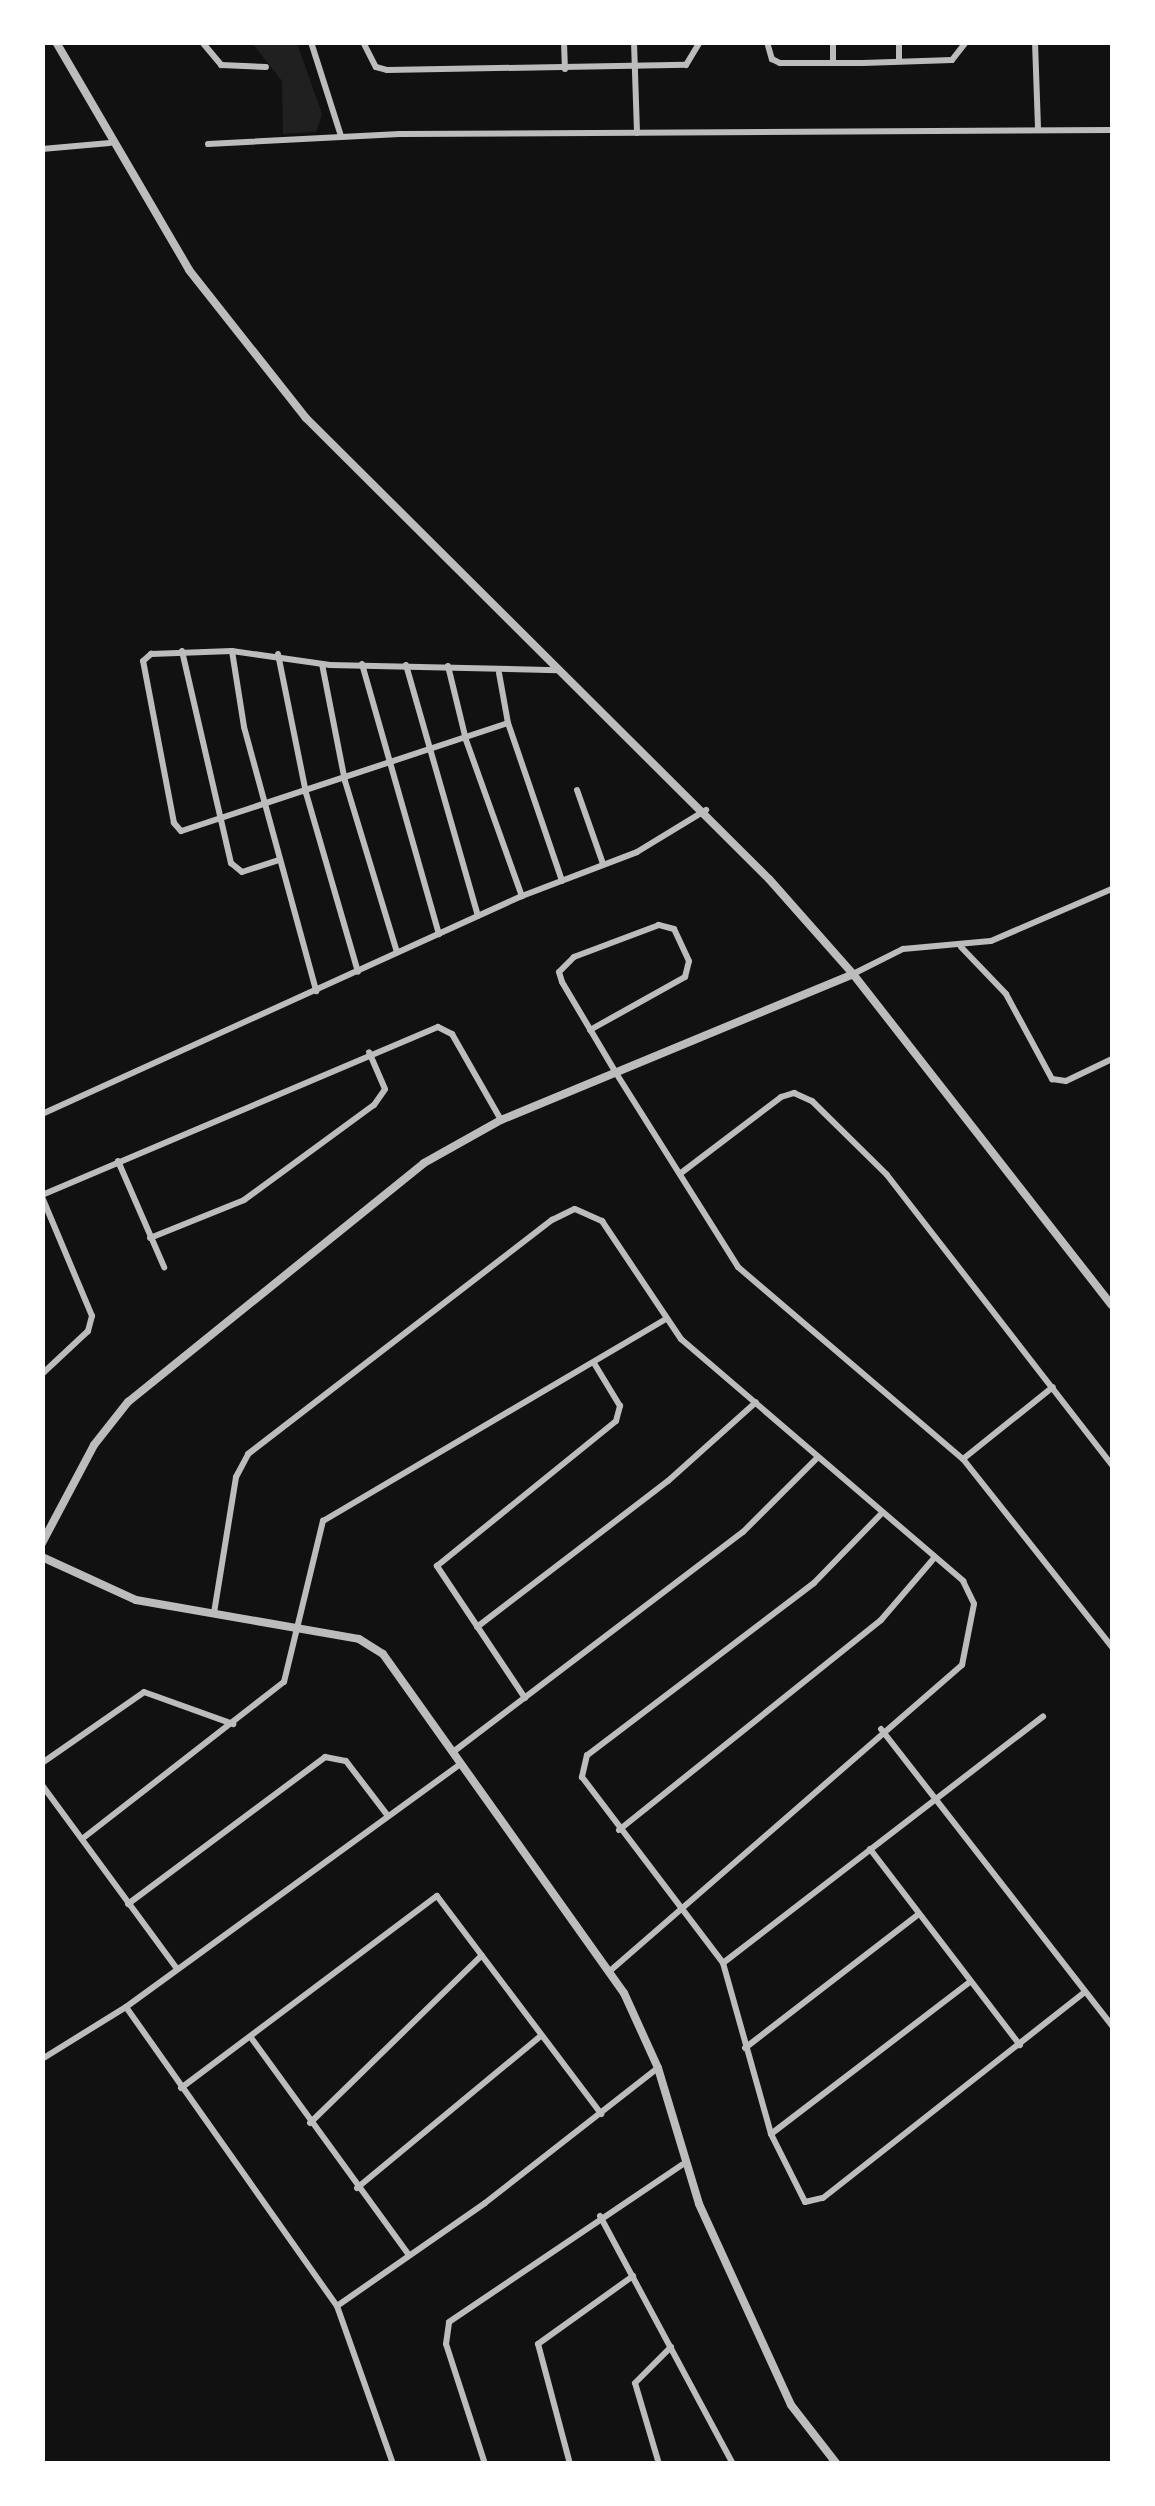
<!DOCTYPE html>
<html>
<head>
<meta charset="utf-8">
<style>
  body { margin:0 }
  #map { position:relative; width:1155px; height:2506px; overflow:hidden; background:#111; font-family:"Fira Sans",sans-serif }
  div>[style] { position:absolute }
  .green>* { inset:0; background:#202020 }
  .minor>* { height:6px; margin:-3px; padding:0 3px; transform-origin:3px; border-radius:3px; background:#bcbcbc }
  .tertiary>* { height:8px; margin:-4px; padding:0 4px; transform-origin:4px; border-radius:4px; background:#bcbcbc }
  span { translate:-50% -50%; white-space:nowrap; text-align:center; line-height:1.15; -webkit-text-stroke:8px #fff; paint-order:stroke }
  .frame { position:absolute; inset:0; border:45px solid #fff; pointer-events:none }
</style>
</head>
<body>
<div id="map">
  <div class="green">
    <i style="clip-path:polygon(252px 43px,297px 43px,322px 114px,316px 132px,283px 134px,282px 81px)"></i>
  </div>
  <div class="minor">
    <i style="left:202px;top:42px;width:30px;rotate:50deg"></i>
    <i style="left:221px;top:65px;width:45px;rotate:2.5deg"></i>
    <i style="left:311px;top:42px;width:99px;rotate:72.3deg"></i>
    <i style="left:363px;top:42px;width:28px;rotate:63deg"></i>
    <i style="left:376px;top:67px;width:11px;rotate:15deg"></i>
    <i style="left:387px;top:70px;width:299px;rotate:-1deg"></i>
    <i style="left:686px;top:65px;width:27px;rotate:-59deg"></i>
    <i style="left:564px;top:42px;width:27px;rotate:88deg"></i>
    <i style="left:634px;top:42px;width:91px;rotate:88.1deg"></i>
    <i style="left:767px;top:42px;width:18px;rotate:74deg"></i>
    <i style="left:772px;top:59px;width:9px;rotate:27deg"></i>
    <i style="left:780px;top:63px;width:83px"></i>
    <i style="left:863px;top:63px;width:89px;rotate:-1.9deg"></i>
    <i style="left:952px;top:60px;width:23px;rotate:-52deg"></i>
    <i style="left:833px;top:42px;width:21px;rotate:90deg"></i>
    <i style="left:899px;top:42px;width:19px;rotate:90deg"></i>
    <i style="left:1035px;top:42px;width:88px;rotate:88deg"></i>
    <i style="left:208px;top:144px;width:192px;rotate:-3deg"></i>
    <i style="left:400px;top:134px;width:712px;rotate:-0.32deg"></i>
    <i style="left:42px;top:149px;width:68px;rotate:-5deg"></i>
    <i style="left:182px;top:651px;width:218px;rotate:77deg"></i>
    <i style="left:231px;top:863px;width:14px;rotate:39deg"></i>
    <i style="left:242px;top:872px;width:40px;rotate:-18deg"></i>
    <i style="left:232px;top:651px;width:77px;rotate:81deg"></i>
    <i style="left:244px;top:727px;width:274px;rotate:74.7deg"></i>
    <i style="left:278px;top:654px;width:142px;rotate:78.6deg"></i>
    <i style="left:306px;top:793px;width:186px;rotate:73.8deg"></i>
    <i style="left:322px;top:664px;width:119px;rotate:78.9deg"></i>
    <i style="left:345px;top:781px;width:179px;rotate:73.1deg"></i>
    <i style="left:362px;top:664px;width:281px;rotate:74.1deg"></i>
    <i style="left:406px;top:665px;width:261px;rotate:74deg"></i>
    <i style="left:448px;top:666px;width:76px;rotate:76.3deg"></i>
    <i style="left:466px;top:740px;width:166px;rotate:70.3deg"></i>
    <i style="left:499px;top:673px;width:51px;rotate:79.8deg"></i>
    <i style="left:508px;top:723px;width:167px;rotate:71.1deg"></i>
    <i style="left:508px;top:723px;width:344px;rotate:161.7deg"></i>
    <i style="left:181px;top:831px;width:11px;rotate:-131deg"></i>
    <i style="left:174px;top:823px;width:165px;rotate:-100.8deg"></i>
    <i style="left:143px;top:661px;width:11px;rotate:-41deg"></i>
    <i style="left:151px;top:654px;width:81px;rotate:-2.1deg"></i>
    <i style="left:232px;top:651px;width:99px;rotate:8.1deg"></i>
    <i style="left:330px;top:665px;width:228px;rotate:1.3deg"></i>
    <i style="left:577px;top:790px;width:78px;rotate:70.6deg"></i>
    <i style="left:961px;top:947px;width:65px;rotate:46.2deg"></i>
    <i style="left:1006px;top:994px;width:97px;rotate:61.6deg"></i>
    <i style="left:1052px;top:1079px;width:14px;rotate:8deg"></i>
    <i style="left:1066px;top:1081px;width:51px;rotate:-25.6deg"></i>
    <i style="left:853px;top:974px;width:56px;rotate:-26.6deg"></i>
    <i style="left:903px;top:949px;width:88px;rotate:-5.2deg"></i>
    <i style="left:991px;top:941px;width:132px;rotate:-23.3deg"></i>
    <i style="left:590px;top:1030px;width:109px;rotate:-29.2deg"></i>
    <i style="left:685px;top:977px;width:16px;rotate:-76deg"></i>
    <i style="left:689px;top:961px;width:35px;rotate:-115deg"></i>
    <i style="left:674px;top:929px;width:16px;rotate:-165deg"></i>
    <i style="left:659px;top:925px;width:91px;rotate:159.4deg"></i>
    <i style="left:574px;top:957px;width:21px;rotate:135deg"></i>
    <i style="left:559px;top:972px;width:10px;rotate:73deg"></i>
    <i style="left:562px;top:982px;width:106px;rotate:59.3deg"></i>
    <i style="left:616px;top:1073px;width:229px;rotate:57.8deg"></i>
    <i style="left:738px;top:1267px;width:296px;rotate:40.5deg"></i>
    <i style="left:963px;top:1459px;width:240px;rotate:51.6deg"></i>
    <i style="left:42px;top:1114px;width:527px;rotate:-24.43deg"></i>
    <i style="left:522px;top:896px;width:123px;rotate:-20.9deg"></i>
    <i style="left:637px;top:852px;width:81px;rotate:-31.3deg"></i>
    <i style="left:118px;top:1161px;width:116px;rotate:66.5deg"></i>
    <i style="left:681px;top:1173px;width:126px;rotate:-37.2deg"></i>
    <i style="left:781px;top:1097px;width:14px;rotate:-17deg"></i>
    <i style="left:794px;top:1093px;width:20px;rotate:24deg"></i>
    <i style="left:812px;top:1101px;width:105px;rotate:44.6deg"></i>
    <i style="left:887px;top:1175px;width:367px;rotate:52.2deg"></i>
    <i style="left:42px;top:1195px;width:430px;rotate:-23deg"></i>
    <i style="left:438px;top:1027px;width:16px;rotate:27deg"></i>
    <i style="left:452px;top:1034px;width:99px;rotate:60.3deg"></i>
    <i style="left:42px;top:1197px;width:129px;rotate:67.2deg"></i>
    <i style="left:92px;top:1316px;width:16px;rotate:105deg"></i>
    <i style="left:88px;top:1331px;width:63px;rotate:136.9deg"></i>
    <i style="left:150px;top:1238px;width:101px;rotate:-22deg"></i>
    <i style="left:244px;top:1200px;width:161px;rotate:-36.2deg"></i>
    <i style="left:374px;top:1105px;width:19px;rotate:-55deg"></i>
    <i style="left:385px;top:1089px;width:40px;rotate:-113.4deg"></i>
    <i style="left:963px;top:1459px;width:115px;rotate:-38.7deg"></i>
    <i style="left:882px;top:1513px;width:98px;rotate:134.2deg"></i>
    <i style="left:814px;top:1583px;width:285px;rotate:142.8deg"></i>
    <i style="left:587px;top:1755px;width:23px;rotate:103deg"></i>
    <i style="left:582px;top:1777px;width:233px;rotate:52.8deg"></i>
    <i style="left:723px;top:1963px;width:178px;rotate:74.3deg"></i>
    <i style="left:771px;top:2134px;width:76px;rotate:63.4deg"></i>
    <i style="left:805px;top:2202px;width:18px;rotate:-13deg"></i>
    <i style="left:823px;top:2198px;width:333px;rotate:-38.2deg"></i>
    <i style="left:214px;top:1613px;width:138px;rotate:-80.8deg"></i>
    <i style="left:236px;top:1477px;width:26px;rotate:-62deg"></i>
    <i style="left:248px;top:1454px;width:384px;rotate:-37.6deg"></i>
    <i style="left:552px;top:1220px;width:25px;rotate:-26deg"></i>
    <i style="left:575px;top:1209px;width:30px;rotate:24deg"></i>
    <i style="left:602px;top:1221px;width:142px;rotate:56.2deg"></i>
    <i style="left:681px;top:1339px;width:372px;rotate:40.6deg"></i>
    <i style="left:963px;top:1581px;width:25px;rotate:64deg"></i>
    <i style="left:974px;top:1604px;width:62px;rotate:101.1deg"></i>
    <i style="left:962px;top:1665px;width:465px;rotate:139deg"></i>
    <i style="left:477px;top:1627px;width:240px;rotate:-37.4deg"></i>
    <i style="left:668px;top:1481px;width:118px;rotate:-41.9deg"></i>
    <i style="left:525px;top:1698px;width:159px;rotate:-123.7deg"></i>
    <i style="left:437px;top:1566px;width:230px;rotate:-39deg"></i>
    <i style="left:616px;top:1421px;width:16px;rotate:-75deg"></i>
    <i style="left:620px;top:1406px;width:50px;rotate:-121.2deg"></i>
    <i style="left:881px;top:1729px;width:376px;rotate:52.1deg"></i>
    <i style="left:453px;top:1752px;width:364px;rotate:-37.2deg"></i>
    <i style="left:743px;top:1532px;width:106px;rotate:-45deg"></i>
    <i style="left:42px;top:1763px;width:124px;rotate:-34.8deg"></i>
    <i style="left:144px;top:1692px;width:95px;rotate:19.8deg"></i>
    <i style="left:42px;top:1785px;width:228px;rotate:53.7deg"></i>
    <i style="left:619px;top:1830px;width:336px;rotate:-38.7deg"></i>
    <i style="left:881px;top:1620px;width:83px;rotate:-49.4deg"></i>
    <i style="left:82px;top:1839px;width:256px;rotate:-37.9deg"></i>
    <i style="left:284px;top:1682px;width:166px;rotate:-76.4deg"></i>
    <i style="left:323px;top:1521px;width:398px;rotate:-30.5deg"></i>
    <i style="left:870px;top:1849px;width:247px;rotate:52.6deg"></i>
    <i style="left:128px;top:1904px;width:246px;rotate:-36.7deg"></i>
    <i style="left:325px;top:1757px;width:21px;rotate:11deg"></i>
    <i style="left:346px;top:1761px;width:69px;rotate:52.6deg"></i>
    <i style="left:723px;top:1963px;width:404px;rotate:-37.6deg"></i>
    <i style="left:126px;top:2007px;width:366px;rotate:54.8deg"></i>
    <i style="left:337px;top:2306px;width:168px;rotate:70.5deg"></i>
    <i style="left:252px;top:2039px;width:267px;rotate:54deg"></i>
    <i style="left:745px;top:2048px;width:218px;rotate:-37.6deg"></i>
    <i style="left:42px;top:2059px;width:99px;rotate:-31.8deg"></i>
    <i style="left:126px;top:2007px;width:414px;rotate:-36deg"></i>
    <i style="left:181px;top:2088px;width:320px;rotate:-36.9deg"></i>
    <i style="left:437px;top:1896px;width:273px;rotate:53deg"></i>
    <i style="left:310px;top:2123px;width:240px;rotate:-44.3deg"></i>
    <i style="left:771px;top:2134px;width:250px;rotate:-37.4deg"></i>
    <i style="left:357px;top:2188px;width:239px;rotate:-39.6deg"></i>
    <i style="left:600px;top:2216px;width:281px;rotate:61.8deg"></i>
    <i style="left:337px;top:2306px;width:180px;rotate:-34.8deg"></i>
    <i style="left:485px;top:2203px;width:219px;rotate:-38deg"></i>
    <i style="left:485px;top:2464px;width:126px;rotate:-108deg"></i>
    <i style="left:446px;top:2344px;width:22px;rotate:-82deg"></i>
    <i style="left:449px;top:2322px;width:282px;rotate:-34deg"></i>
    <i style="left:570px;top:2464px;width:124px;rotate:-104.9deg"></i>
    <i style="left:538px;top:2344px;width:117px;rotate:-35.6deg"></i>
    <i style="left:659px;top:2464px;width:84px;rotate:-106.5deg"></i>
    <i style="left:635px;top:2383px;width:51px;rotate:-45deg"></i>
  </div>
  <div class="tertiary">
    <i style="left:56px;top:42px;width:264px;rotate:59.7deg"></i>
    <i style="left:189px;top:270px;width:189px;rotate:51.7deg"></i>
    <i style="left:306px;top:418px;width:653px;rotate:44.88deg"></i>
    <i style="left:769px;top:879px;width:127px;rotate:48.5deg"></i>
    <i style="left:853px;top:974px;width:420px;rotate:52deg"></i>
    <i style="left:42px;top:1543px;width:111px;rotate:-62deg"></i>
    <i style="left:94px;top:1445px;width:55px;rotate:-51.7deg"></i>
    <i style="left:128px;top:1402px;width:380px;rotate:-38.9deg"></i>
    <i style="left:424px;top:1163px;width:88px;rotate:-29.2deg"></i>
    <i style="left:501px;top:1120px;width:381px;rotate:-22.5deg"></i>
    <i style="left:42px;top:1557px;width:103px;rotate:24.6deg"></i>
    <i style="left:136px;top:1600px;width:226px;rotate:9.9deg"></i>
    <i style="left:359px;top:1639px;width:28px;rotate:32deg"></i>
    <i style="left:383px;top:1654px;width:416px;rotate:54.6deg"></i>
    <i style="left:624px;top:1993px;width:82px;rotate:65.6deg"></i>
    <i style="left:658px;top:2068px;width:142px;rotate:73.2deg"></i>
    <i style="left:699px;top:2204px;width:221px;rotate:65.4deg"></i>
    <i style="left:791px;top:2405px;width:75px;rotate:52.1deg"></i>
  </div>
  <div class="frame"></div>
</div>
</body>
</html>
